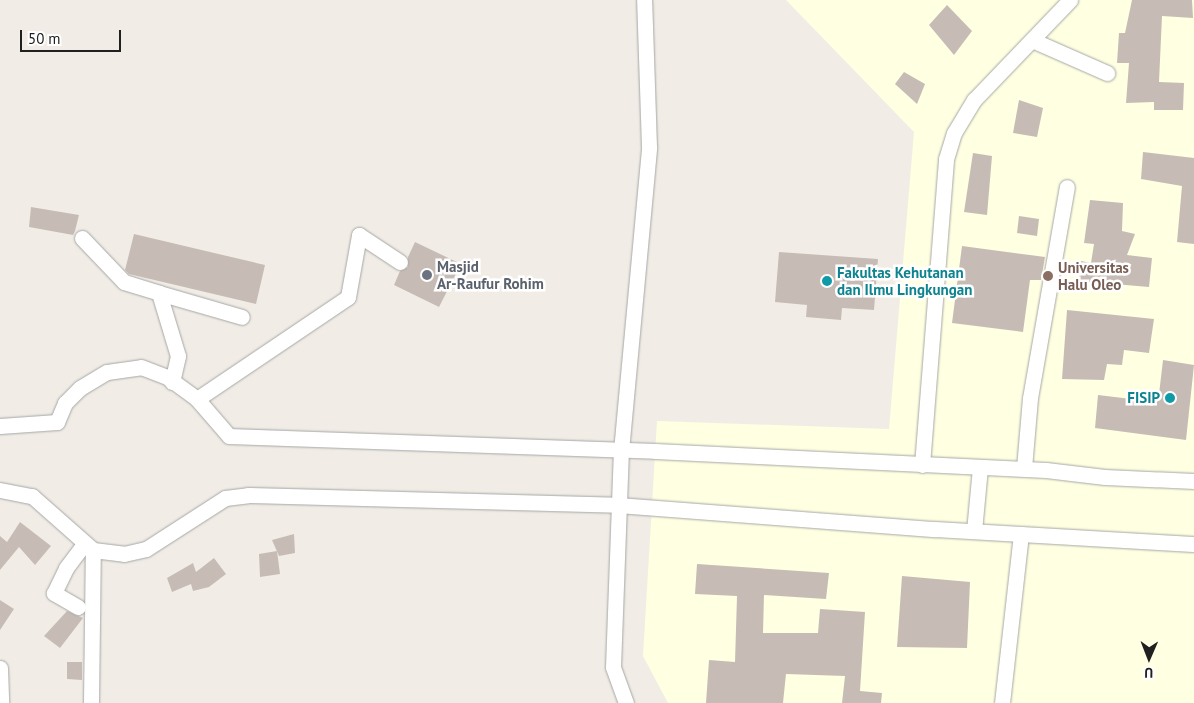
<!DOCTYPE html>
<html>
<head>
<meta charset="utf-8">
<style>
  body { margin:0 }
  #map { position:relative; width:1194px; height:703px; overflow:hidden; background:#f1ede6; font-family:"PT Sans",sans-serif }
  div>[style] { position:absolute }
  .education>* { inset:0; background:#ffffe1 }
  .building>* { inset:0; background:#c6bcb5 }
  .roads { filter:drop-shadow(0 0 1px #a7a7a7) drop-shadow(0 0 1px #a7a7a7) }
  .minor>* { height:15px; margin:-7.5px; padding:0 7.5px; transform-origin:7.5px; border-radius:7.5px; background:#fff }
  .dots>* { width:14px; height:14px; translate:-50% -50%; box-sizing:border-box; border:2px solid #fff; border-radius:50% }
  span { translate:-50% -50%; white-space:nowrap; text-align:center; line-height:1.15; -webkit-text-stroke:5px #fff; paint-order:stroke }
  .worship-label { font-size:15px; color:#5b616d; font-weight:700 }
  .left { translate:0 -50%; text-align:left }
  .education-label { font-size:15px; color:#785e54; font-weight:700 }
  .culture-label { font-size:15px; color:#0d838f; font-weight:700 }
  .right { translate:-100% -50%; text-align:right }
  .north { position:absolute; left:1124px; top:633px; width:50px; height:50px; -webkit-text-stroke:4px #fff; paint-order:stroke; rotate:181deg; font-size:14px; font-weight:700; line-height:20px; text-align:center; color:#202020 }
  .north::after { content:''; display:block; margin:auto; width:18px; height:22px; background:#202020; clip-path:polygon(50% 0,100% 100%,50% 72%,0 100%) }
  .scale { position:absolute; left:20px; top:30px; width:101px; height:22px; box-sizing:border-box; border:2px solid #202020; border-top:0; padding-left:6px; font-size:15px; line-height:18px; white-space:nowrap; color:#202020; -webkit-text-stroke:4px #fff; paint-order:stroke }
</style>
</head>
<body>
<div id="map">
  <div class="education">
    <i style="clip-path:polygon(786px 0,1194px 0,1194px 703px,668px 703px,643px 656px,657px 421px,889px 429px,914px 132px)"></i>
  </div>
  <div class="building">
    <i style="clip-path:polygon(1132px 0,1192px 0,1193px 18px,1162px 16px,1159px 82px,1184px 83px,1183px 110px,1154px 110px,1154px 102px,1126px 103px,1129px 63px,1117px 63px,1119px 33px,1125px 33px)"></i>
    <i style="clip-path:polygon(947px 5px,972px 31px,954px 55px,929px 25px)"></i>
    <i style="clip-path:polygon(904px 72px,925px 84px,917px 104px,895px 84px)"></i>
    <i style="clip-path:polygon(1019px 100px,1043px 108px,1037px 137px,1013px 133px)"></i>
    <i style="clip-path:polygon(1143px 152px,1194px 158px,1194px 244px,1177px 242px,1182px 186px,1141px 179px)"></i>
    <i style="clip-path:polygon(973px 153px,992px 156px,987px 215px,964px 212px)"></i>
    <i style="clip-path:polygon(1090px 200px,1123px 203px,1122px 231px,1135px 234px,1127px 255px,1152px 258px,1149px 287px,1079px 281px,1081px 261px,1091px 263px,1094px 244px,1084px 243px)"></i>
    <i style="clip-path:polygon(31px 207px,79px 215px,75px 231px,73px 235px,29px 227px)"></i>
    <i style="clip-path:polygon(1019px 216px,1039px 219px,1037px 236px,1017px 233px)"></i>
    <i style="clip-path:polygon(134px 234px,265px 265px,256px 304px,129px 274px,125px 270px)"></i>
    <i style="clip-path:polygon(415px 242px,461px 264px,439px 307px,394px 285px,400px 271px,408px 267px,408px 257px)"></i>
    <i style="clip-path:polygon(962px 246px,1045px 257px,1041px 280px,1030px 280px,1023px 332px,952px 323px)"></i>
    <i style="clip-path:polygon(779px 252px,878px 259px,874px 310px,842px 308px,841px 320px,806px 317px,807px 305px,775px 302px)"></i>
    <i style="clip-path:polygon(1067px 310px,1154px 319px,1149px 353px,1124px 350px,1122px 365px,1107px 364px,1104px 380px,1062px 379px)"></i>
    <i style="clip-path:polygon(1163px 360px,1194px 365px,1186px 440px,1095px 428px,1098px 395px,1148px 401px,1149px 393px,1159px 394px)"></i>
    <i style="clip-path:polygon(20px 522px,51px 546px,35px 565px,19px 547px,0 570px,0 536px,7px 542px)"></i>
    <i style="clip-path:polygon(294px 534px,295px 553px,279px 556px,272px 540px)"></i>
    <i style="clip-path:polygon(277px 551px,280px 574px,260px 577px,259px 554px)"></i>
    <i style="clip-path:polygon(214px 558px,226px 574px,209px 587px,193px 591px,191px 584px,172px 592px,167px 578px,193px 563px,196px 572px)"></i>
    <i style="clip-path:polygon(697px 564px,829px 573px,826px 599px,764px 595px,763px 633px,818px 633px,820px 609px,865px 612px,860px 691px,882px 693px,881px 703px,842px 703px,845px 676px,786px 674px,783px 703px,706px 703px,709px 660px,735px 662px,737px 596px,695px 594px)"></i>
    <i style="clip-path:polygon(902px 576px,970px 582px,967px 648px,897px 647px)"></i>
    <i style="clip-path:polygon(0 600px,14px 609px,0 630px)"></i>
    <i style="clip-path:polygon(67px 611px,83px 618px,60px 648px,44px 636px)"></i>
    <i style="clip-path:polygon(67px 662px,82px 662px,82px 680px,67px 679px)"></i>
  </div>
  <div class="roads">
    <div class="minor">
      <i style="left:1034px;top:41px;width:80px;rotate:23.7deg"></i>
      <i style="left:82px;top:238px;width:61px;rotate:46.3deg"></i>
      <i style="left:124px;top:282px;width:37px;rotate:17deg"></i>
      <i style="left:172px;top:382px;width:27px;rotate:-77deg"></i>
      <i style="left:178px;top:356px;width:66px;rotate:-106.8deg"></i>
      <i style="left:159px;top:293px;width:86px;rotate:16.1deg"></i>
      <i style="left:197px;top:399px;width:182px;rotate:-34deg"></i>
      <i style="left:348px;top:297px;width:63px;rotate:-79.9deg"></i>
      <i style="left:359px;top:235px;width:49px;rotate:33.4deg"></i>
      <i style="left:0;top:426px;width:57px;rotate:-4deg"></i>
      <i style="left:57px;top:422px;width:21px;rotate:-67deg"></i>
      <i style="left:65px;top:403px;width:21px;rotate:-45deg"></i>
      <i style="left:80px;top:388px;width:31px;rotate:-31deg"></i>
      <i style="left:107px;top:372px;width:34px;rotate:-8deg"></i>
      <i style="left:141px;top:367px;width:28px;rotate:21deg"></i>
      <i style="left:167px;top:377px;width:37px;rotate:36deg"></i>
      <i style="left:197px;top:399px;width:49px;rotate:49.1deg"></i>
      <i style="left:229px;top:436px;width:426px;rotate:2deg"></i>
      <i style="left:655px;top:451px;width:391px;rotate:2.8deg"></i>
      <i style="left:1046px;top:470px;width:59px;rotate:6.8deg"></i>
      <i style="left:1105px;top:477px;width:89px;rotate:2.6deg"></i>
      <i style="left:922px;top:465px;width:307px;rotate:-85.5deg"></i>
      <i style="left:946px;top:159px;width:27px;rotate:-73deg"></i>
      <i style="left:954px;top:133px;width:39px;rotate:-59deg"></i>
      <i style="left:974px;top:100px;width:139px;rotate:-46.2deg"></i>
      <i style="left:1024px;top:468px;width:70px;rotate:-85.1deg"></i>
      <i style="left:1030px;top:398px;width:214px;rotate:-80.1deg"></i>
      <i style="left:0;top:490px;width:33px;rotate:11deg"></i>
      <i style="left:32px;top:496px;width:81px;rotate:41.5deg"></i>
      <i style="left:93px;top:550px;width:31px;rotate:7deg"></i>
      <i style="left:124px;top:554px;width:23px;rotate:-13deg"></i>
      <i style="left:146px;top:549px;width:94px;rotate:-32.8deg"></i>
      <i style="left:225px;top:498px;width:23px;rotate:-7deg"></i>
      <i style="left:248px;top:495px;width:371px;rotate:1.5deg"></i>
      <i style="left:619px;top:505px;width:316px;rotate:4.4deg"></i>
      <i style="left:934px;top:529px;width:260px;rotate:3.3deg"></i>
      <i style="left:974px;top:531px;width:64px;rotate:-84.6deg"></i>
      <i style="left:78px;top:607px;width:28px;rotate:-150deg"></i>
      <i style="left:54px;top:593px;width:28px;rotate:-64deg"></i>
      <i style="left:66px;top:568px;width:31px;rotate:-53deg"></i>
      <i style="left:0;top:668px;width:35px;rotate:88deg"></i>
      <i style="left:91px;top:703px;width:153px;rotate:-89.3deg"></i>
      <i style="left:626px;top:703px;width:38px;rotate:-110deg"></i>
      <i style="left:613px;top:667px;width:216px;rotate:-87.9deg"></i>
      <i style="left:621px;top:451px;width:305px;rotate:-84.7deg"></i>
      <i style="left:649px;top:147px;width:147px;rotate:-91.9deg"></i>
      <i style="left:1002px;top:703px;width:170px;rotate:-83.6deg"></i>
    </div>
  </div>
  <div class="dots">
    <i style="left:427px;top:275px;background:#6b7280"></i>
    <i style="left:1048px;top:276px;background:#8d6e63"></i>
    <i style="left:827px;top:281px;background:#0f9aa8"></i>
    <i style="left:1170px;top:398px;background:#0f9aa8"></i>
  </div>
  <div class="worship-label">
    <span class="left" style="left:437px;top:275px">Masjid<br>Ar-Raufur Rohim</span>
  </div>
  <div class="education-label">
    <span class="left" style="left:1058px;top:276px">Universitas<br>Halu Oleo</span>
  </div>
  <div class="culture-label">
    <span class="left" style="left:837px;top:281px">Fakultas Kehutanan<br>dan Ilmu Lingkungan</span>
    <span class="right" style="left:1160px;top:398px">FISIP</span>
  </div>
  <div class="north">U</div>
  <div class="scale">50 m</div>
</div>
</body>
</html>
